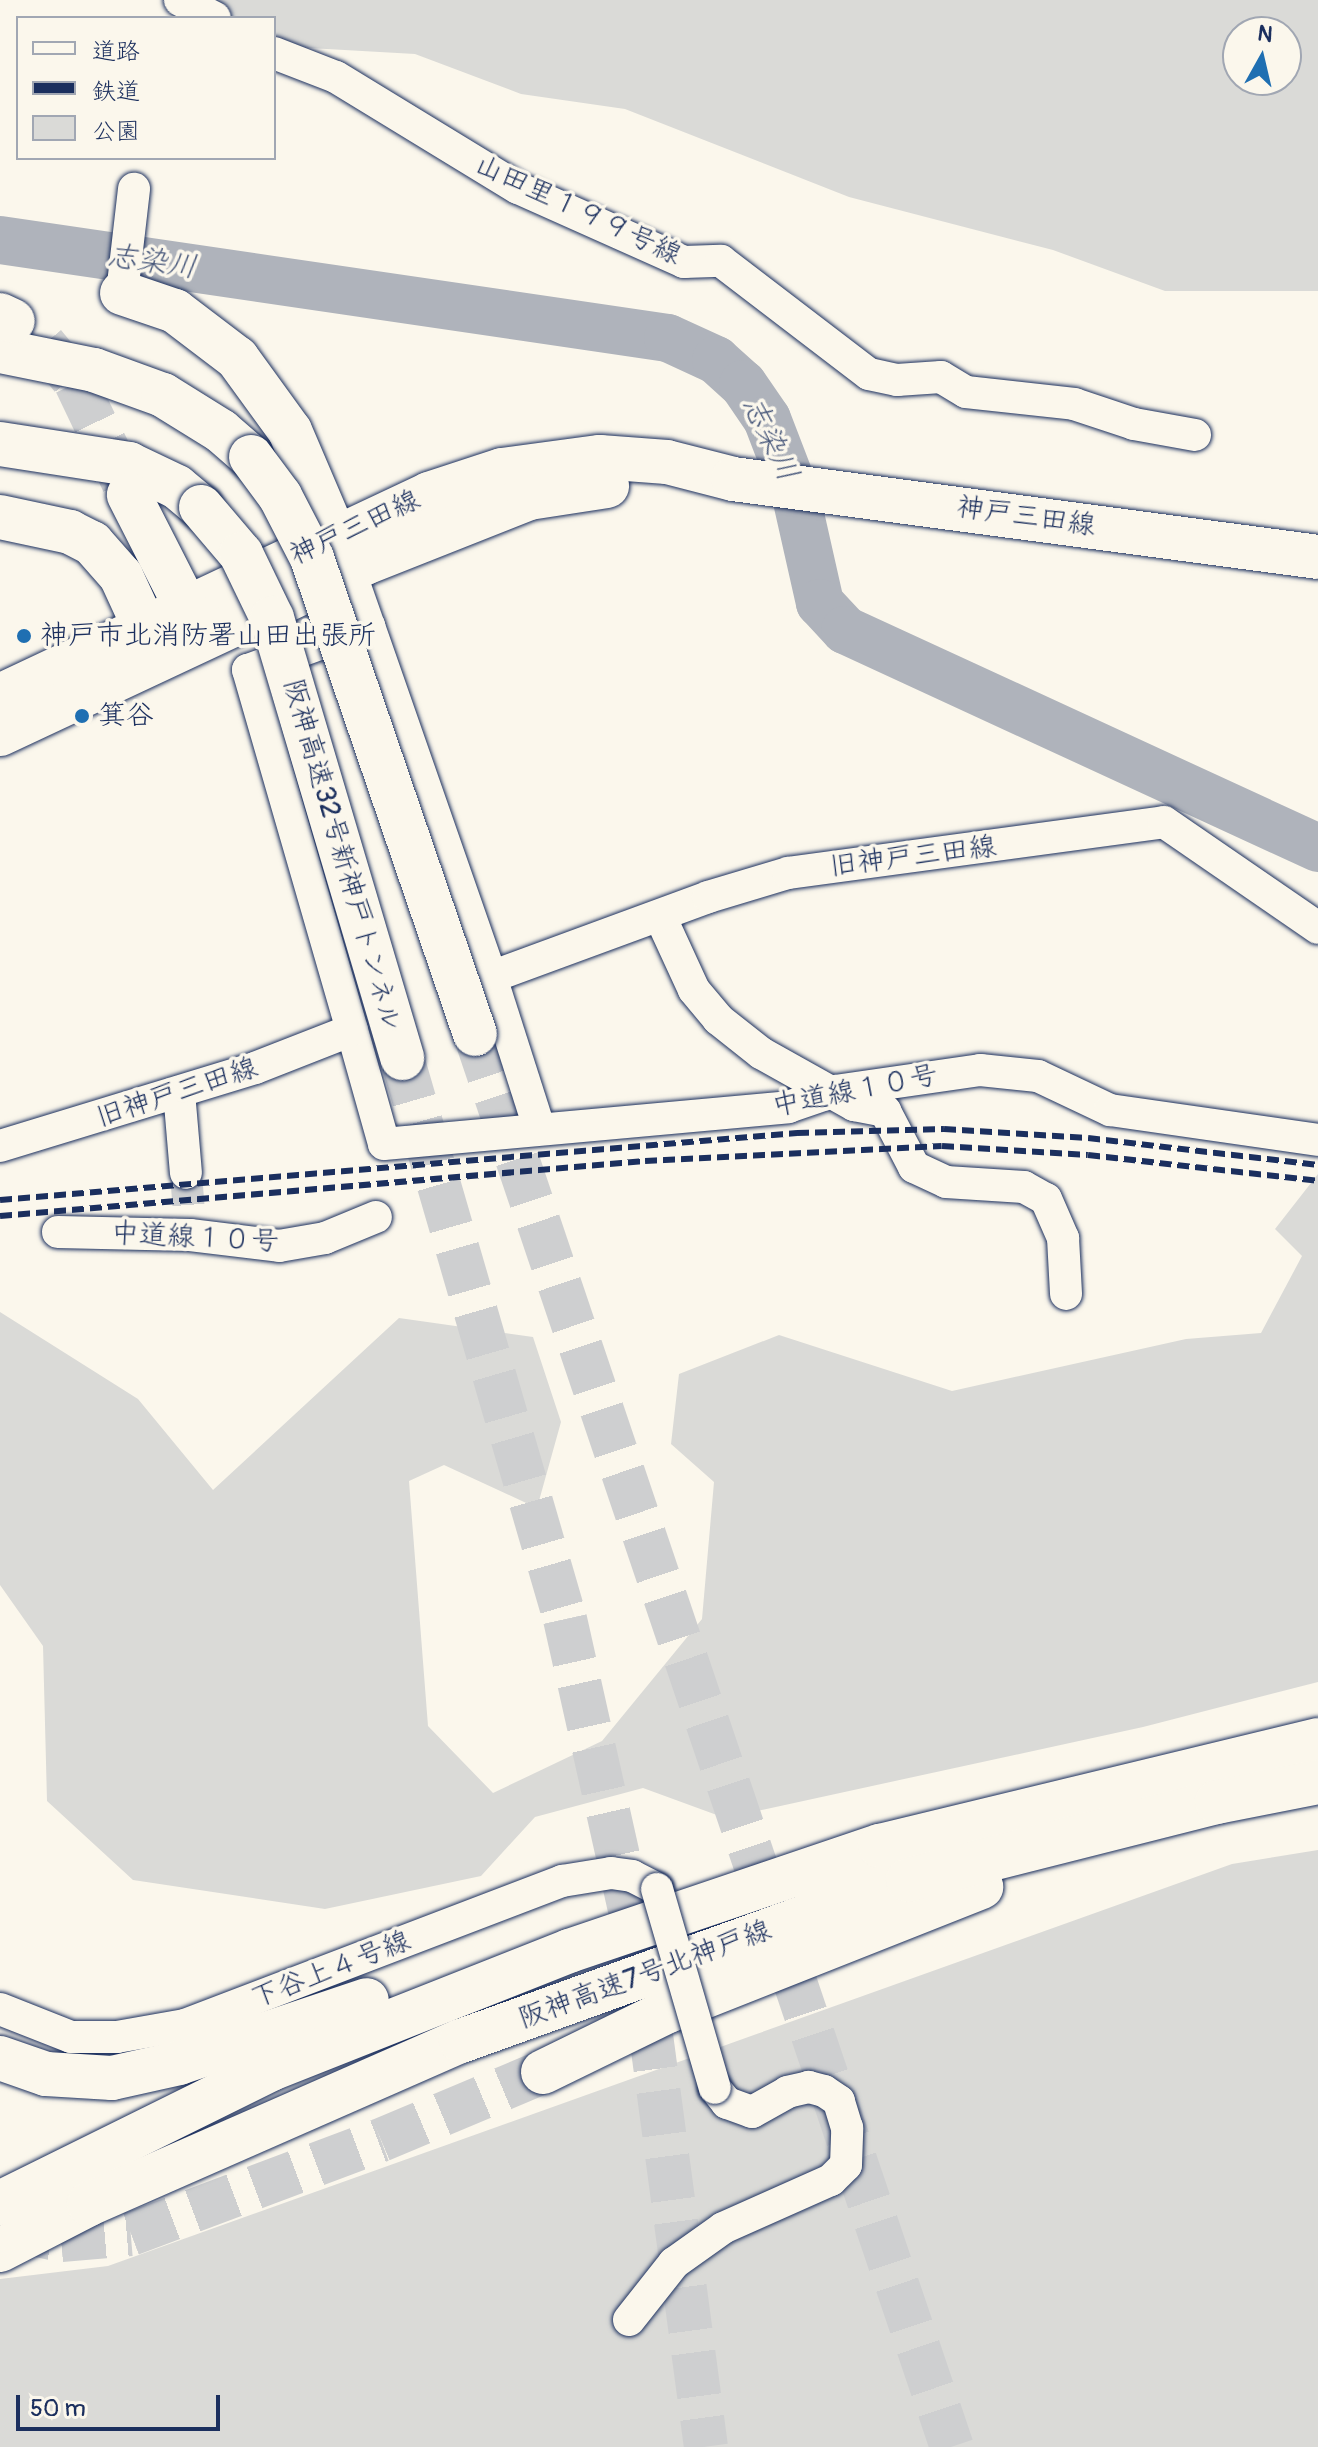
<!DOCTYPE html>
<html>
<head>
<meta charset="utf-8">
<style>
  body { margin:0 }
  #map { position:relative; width:1318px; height:2447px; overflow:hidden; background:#fbf7ec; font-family:Pangolin,"Klee One",sans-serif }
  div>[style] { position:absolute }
  .green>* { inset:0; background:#dadad7 }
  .river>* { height:48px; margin:-24px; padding:0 24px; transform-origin:24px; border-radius:24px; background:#afb3bb }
  .street-tunnel>* { height:32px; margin-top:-16px; transform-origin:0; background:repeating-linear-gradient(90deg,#cecfd0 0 32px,transparent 0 48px) }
  .secondary-tunnel>* { height:44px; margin-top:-22px; transform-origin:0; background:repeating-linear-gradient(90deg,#cecfd0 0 44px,transparent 0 66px) }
  .highway-tunnel>* { height:44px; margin-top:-22px; transform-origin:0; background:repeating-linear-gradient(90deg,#cecfd0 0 44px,transparent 0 66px) }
  .roads { filter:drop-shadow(0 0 2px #1b2f5e) drop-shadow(0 0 2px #1b2f5e) }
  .street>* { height:32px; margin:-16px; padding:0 16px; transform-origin:16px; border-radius:16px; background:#fbf7ec }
  .secondary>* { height:44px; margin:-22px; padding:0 22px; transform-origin:22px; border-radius:22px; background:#fbf7ec }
  .primary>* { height:44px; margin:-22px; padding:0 22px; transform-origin:22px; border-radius:22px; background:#fbf7ec }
  .highway>* { height:44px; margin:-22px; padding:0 22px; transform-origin:22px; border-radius:22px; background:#fbf7ec }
  .rail>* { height:6px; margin-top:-3px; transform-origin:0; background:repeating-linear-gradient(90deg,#1b2f5e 0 12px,transparent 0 18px) }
  .bridges { filter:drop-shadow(0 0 2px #1b2f5e) drop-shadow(0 0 2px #1b2f5e) }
  .street-bridge>* { height:32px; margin:-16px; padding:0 16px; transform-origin:16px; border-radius:16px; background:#fbf7ec }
  .secondary-bridge>* { height:44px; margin:-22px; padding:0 22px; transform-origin:22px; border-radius:22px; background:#fbf7ec }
  .dots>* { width:22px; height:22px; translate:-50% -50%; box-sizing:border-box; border:4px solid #fbf7ec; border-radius:50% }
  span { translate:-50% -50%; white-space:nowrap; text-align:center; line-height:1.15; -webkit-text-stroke:7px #fbf7ec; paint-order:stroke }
  .street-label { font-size:28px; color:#1b2f5e }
  .poi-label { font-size:28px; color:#1b2f5e }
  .left { translate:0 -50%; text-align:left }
  .water-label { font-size:30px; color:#47577a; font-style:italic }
  .legend { position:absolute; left:16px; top:16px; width:260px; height:144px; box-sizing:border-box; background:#fbf7ec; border:2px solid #a1a7b3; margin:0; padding:10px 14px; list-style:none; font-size:24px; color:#1b2f5e }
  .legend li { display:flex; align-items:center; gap:16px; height:40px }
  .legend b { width:40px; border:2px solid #a1a7b3 }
  .north { position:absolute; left:1222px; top:16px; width:80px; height:80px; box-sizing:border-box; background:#fbf7ec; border:2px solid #a1a7b3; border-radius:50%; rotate:8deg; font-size:22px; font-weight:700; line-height:32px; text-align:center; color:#1b2f5e }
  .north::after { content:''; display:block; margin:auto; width:28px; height:36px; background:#1f6fb2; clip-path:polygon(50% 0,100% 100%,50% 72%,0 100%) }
  .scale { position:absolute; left:16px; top:2395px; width:204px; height:36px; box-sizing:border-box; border:4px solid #1b2f5e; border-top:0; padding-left:10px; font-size:24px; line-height:28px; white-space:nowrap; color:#1b2f5e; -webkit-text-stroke:6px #fbf7ec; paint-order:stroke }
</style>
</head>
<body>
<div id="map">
  <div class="green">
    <i style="clip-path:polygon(evenodd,206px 0,1318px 0,1318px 291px,1165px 291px,1053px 250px,849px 197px,625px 109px,521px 94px,415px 54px,274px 46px,274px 18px,232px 18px,206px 0,1238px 32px,1286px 32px,1286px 80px,1238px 80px,1238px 32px)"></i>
    <i style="clip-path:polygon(1318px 1174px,1318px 1682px,1143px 1727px,725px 1818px,643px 1788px,535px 1817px,481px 1876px,325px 1909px,133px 1880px,47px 1801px,43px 1646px,0 1585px,0 1312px,138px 1399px,213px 1490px,399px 1318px,533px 1337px,561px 1422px,537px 1508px,444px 1465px,409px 1481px,428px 1726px,493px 1793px,602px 1741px,702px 1619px,714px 1482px,671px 1444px,679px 1374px,779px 1335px,952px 1391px,1186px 1339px,1261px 1333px,1302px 1256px,1275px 1229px)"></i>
    <i style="clip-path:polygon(1318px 1850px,1318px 2447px,0 2447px,0 2279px,108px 2266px,1232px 1864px)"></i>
  </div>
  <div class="river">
    <i style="left:0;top:240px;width:675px;rotate:8.35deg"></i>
    <i style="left:668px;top:338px;width:53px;rotate:24.6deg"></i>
    <i style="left:716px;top:360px;width:36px;rotate:42deg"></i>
    <i style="left:743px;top:384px;width:42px;rotate:55.6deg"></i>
    <i style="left:767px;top:419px;width:78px;rotate:69deg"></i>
    <i style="left:795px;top:492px;width:114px;rotate:77.3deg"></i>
    <i style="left:820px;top:603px;width:37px;rotate:47deg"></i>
    <i style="left:845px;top:630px;width:521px;rotate:24.74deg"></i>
  </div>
  <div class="street-tunnel">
    <i style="left:186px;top:1173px;width:40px;rotate:85.7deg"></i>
  </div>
  <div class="secondary-tunnel">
    <i style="left:475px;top:1034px;width:1491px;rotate:71.35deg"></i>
    <i style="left:402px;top:1058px;width:584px;rotate:73.8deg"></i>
    <i style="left:565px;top:1619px;width:349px;rotate:77.4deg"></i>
    <i style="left:641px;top:1960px;width:491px;rotate:82.4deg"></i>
  </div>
  <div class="highway-tunnel">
    <i style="left:44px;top:344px;width:50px;rotate:50.6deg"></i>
    <i style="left:76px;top:383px;width:121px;rotate:64.5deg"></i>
    <i style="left:9px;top:2229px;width:53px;rotate:11.9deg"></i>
    <i style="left:61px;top:2240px;width:70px;rotate:-4.9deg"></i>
    <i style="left:131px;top:2234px;width:267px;rotate:-20.6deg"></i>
    <i style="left:381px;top:2140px;width:176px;rotate:-22.8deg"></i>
  </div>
  <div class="roads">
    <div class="street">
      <i style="left:180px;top:0;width:39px;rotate:27deg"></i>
      <i style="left:274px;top:53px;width:66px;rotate:21.2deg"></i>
      <i style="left:336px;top:77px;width:213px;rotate:31.4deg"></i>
      <i style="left:518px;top:188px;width:182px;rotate:24deg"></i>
      <i style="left:684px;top:262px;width:37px;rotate:-2deg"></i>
      <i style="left:721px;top:261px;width:186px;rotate:37.4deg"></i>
      <i style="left:869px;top:374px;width:29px;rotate:12deg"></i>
      <i style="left:897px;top:380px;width:44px;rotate:-3.9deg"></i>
      <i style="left:941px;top:377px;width:29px;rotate:31deg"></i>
      <i style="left:966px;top:392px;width:109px;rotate:6.3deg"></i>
      <i style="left:1074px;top:404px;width:63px;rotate:18.4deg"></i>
      <i style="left:1134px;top:424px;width:62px;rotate:10.2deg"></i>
      <i style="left:122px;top:293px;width:105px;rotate:-83.4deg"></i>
      <i style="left:349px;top:569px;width:60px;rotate:70.7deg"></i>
      <i style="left:660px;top:916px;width:81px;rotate:65.3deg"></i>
      <i style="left:694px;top:990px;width:38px;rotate:50deg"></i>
      <i style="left:718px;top:1019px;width:55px;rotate:38.3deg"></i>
      <i style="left:761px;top:1053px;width:107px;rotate:29.2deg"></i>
      <i style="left:854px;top:1105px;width:32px;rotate:11deg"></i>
      <i style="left:885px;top:1111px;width:63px;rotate:62.6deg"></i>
      <i style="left:914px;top:1167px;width:35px;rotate:25deg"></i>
      <i style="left:946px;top:1182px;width:78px;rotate:3.7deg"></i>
      <i style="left:1024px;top:1187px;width:25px;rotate:29deg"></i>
      <i style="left:1046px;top:1199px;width:43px;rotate:66.4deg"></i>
      <i style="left:1063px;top:1238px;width:56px;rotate:86.9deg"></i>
      <i style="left:491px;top:977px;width:157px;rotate:72.3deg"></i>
      <i style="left:352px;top:1030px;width:118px;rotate:74.3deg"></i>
      <i style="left:384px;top:1144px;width:406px;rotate:-5.2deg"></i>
      <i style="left:788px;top:1107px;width:50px;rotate:-18.8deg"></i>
      <i style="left:835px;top:1091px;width:147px;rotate:-8.2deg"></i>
      <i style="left:980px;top:1070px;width:58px;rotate:5.9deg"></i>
      <i style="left:1038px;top:1076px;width:80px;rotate:25.3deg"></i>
      <i style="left:1110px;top:1110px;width:210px;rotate:8.2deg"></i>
      <i style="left:179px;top:1092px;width:81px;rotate:85.1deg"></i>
      <i style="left:0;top:1146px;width:267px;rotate:-17deg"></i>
      <i style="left:255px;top:1068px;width:104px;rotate:-21.4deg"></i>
      <i style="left:352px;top:1030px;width:375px;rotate:-106.1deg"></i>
      <i style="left:248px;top:670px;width:129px;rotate:-20deg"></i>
      <i style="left:369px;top:626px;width:372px;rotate:70.8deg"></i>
      <i style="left:491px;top:977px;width:231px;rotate:-20.2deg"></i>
      <i style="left:708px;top:897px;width:84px;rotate:-16.7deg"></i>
      <i style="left:788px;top:873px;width:379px;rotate:-7.7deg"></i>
      <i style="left:1164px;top:822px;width:187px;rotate:34.5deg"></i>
      <i style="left:58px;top:1232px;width:132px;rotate:1.3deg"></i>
      <i style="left:190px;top:1235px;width:90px;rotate:7deg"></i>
      <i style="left:279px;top:1246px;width:47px;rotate:-9.9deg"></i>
      <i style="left:325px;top:1238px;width:55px;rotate:-22.4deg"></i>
      <i style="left:0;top:2009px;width:76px;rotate:21.5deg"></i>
      <i style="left:71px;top:2037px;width:46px"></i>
      <i style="left:117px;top:2037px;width:69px;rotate:-10deg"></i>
      <i style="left:185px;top:2025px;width:404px;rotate:-20.9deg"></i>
      <i style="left:562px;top:1881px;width:50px;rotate:-9.3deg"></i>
      <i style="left:611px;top:1873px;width:21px;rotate:8deg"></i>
      <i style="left:632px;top:1876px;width:28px;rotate:27deg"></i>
      <i style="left:629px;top:2320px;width:73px;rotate:-51.7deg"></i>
      <i style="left:674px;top:2263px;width:60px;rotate:-35.5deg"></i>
      <i style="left:723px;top:2228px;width:118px;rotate:-24deg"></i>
      <i style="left:831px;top:2180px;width:21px;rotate:-45deg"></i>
      <i style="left:846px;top:2165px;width:37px;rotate:-88deg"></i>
      <i style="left:847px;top:2128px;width:28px;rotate:-107deg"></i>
      <i style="left:839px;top:2101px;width:18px;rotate:-146deg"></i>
      <i style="left:824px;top:2091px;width:16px;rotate:-165deg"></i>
      <i style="left:809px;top:2087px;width:22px;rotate:167deg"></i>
      <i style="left:788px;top:2092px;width:41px;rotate:150.9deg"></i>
      <i style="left:752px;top:2112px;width:27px;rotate:-160deg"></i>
      <i style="left:727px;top:2103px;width:19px;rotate:-129deg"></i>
    </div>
    <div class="secondary">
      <i style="left:122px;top:293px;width:56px;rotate:18.8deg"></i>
      <i style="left:175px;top:311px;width:78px;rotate:37.2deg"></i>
      <i style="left:237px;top:358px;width:90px;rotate:54deg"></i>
      <i style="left:290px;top:431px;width:150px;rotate:66.9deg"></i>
      <i style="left:0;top:351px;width:96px;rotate:11.4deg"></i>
      <i style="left:94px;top:370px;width:73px;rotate:19.9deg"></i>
      <i style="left:163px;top:395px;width:68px;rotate:31.8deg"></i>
      <i style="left:221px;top:431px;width:40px;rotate:41deg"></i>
      <i style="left:0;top:444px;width:131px;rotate:8.8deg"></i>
      <i style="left:129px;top:464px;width:53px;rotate:25.6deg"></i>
      <i style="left:177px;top:487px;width:31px;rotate:40deg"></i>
    </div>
    <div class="primary">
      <i style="left:0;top:696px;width:474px;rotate:-25.2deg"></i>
      <i style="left:429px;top:494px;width:77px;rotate:-18.2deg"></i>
      <i style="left:502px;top:470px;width:99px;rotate:-7.6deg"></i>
      <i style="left:600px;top:457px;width:67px;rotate:4.3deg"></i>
      <i style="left:667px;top:462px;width:68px;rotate:14.4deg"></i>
      <i style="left:733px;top:479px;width:590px;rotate:7.59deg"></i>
      <i style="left:0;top:734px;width:403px;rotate:-25.1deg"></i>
      <i style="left:365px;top:563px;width:176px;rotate:-21.6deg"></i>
      <i style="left:529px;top:498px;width:79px;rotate:-8.7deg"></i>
    </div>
    <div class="highway">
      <i style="left:0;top:315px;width:14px;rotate:25deg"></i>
      <i style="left:0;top:517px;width:72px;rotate:12.1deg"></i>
      <i style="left:70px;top:532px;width:25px;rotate:27deg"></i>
      <i style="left:92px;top:543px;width:44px;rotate:48.7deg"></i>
      <i style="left:121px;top:576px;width:55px;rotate:65.3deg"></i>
      <i style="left:144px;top:626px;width:43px;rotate:28.9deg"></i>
      <i style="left:182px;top:647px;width:40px;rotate:-84.3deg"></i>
      <i style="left:186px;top:607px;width:126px;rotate:-117deg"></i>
      <i style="left:0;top:2058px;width:49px;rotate:19.2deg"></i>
      <i style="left:46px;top:2074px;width:66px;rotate:3.5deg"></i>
      <i style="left:112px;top:2078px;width:69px;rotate:-12.6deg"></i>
      <i style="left:179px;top:2063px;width:198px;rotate:-18.5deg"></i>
      <i style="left:543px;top:2072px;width:139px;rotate:-26deg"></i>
      <i style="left:668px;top:2011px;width:337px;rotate:-21.6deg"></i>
      <i style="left:0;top:2203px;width:302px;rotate:-26.3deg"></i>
      <i style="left:271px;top:2069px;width:321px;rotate:-21.6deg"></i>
      <i style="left:569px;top:1951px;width:328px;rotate:-18.7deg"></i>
      <i style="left:880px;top:1846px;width:451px;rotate:-13.6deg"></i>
      <i style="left:0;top:2250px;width:100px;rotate:-27.3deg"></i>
      <i style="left:89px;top:2204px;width:406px;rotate:-23.7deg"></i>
      <i style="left:461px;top:2041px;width:475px;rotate:-19.8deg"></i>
      <i style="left:908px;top:1880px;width:319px;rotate:-14.2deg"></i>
      <i style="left:1217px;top:1802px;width:103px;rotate:-11.2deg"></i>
    </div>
  </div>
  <div class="rail">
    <i style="left:0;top:1200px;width:800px;rotate:-4.81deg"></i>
    <i style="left:797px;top:1133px;width:147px;rotate:-1.6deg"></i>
    <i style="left:944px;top:1129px;width:144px;rotate:3.6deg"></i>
    <i style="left:1088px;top:1138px;width:232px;rotate:6.7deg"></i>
    <i style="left:0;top:1216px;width:647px;rotate:-4.87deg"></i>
    <i style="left:645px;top:1161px;width:297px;rotate:-2.9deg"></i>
    <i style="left:942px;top:1146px;width:146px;rotate:3.5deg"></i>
    <i style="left:1088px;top:1155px;width:231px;rotate:6.4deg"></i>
  </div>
  <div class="bridges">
    <div class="street-bridge">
      <i style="left:657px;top:1889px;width:207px;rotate:73.8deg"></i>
    </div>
    <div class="secondary-bridge">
      <i style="left:251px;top:457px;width:49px;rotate:53.4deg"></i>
      <i style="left:280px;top:496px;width:70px;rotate:62.7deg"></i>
      <i style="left:312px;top:558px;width:503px;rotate:71.1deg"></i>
      <i style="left:201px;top:507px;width:62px;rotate:49.6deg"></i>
      <i style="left:241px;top:554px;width:71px;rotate:64.2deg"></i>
      <i style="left:272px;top:618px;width:459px;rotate:73.5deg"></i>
    </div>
  </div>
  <div class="dots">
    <i style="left:24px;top:636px;background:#1f6fb2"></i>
    <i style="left:82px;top:716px;background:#1f6fb2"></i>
  </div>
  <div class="street-label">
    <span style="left:578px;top:210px;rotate:25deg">山田里１９９号線</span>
    <span style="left:1026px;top:517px;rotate:8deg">神戸三田線</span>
    <span style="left:355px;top:528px;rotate:-25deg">神戸三田線</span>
    <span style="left:342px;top:855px;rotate:74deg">阪神高速32号新神戸トンネル</span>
    <span style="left:913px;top:857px;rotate:-7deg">旧神戸三田線</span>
    <span style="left:855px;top:1091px;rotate:-11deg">中道線１０号</span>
    <span style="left:177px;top:1093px;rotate:-18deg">旧神戸三田線</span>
    <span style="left:195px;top:1238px;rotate:3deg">中道線１０号</span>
    <span style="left:331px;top:1970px;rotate:-21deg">下谷上４号線</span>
    <span style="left:645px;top:1975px;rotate:-20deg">阪神高速7号北神戸線</span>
  </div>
  <div class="poi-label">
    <span class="left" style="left:40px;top:636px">神戸市北消防署山田出張所</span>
    <span class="left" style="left:98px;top:716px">箕谷</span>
  </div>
  <div class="water-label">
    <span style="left:152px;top:262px;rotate:8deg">志染川</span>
    <span style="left:770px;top:439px;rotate:64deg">志染川</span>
  </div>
  <ul class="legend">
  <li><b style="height:10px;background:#fbf7ec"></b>道路</li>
  <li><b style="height:10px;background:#1b2f5e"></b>鉄道</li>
  <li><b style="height:22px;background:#dadad7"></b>公園</li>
  </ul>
  <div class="north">N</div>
  <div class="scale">50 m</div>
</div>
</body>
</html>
